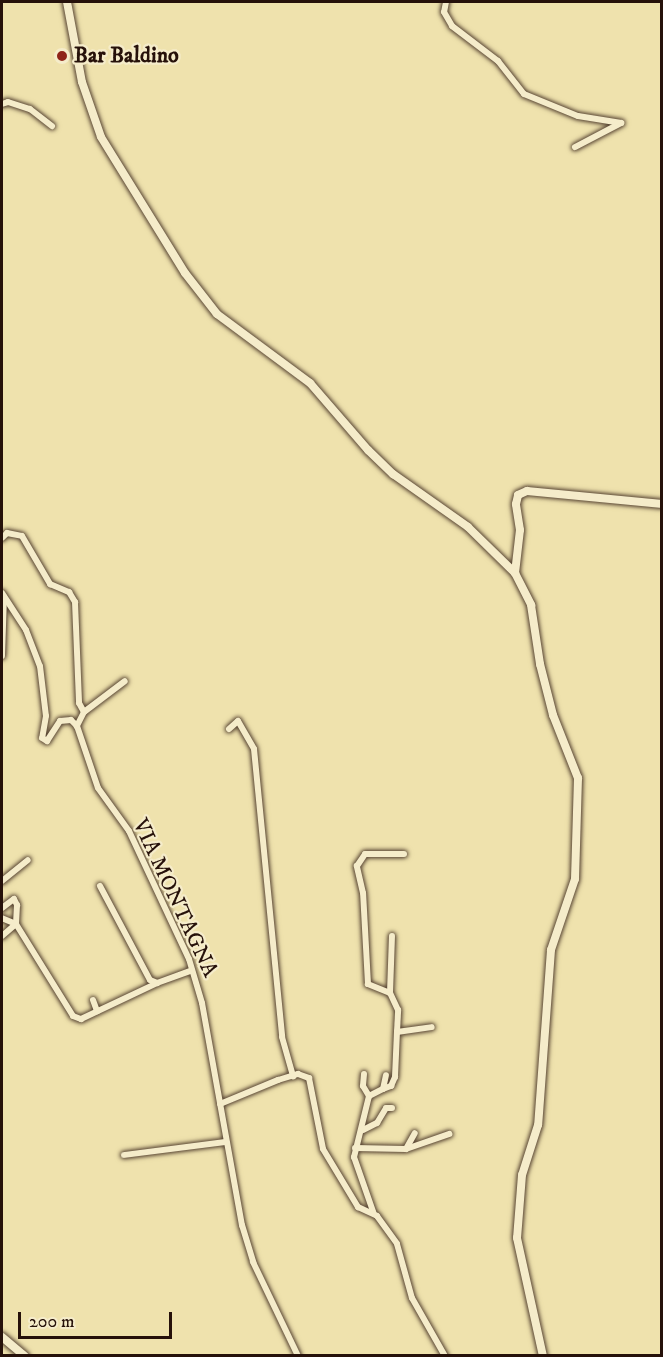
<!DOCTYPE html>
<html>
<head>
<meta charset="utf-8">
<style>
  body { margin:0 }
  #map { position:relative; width:663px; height:1357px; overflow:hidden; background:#efe2ad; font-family:"IM FELL DW Pica",serif }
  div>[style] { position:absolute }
  .roads { filter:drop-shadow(0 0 2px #584533) drop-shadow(0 0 2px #584533) }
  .minor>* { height:6px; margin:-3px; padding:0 3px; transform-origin:3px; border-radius:3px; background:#f5ecca }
  .tertiary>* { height:8px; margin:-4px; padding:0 4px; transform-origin:4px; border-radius:4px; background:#f5ecca }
  .secondary>* { height:8px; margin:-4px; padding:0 4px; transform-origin:4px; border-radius:4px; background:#f5ecca }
  .dots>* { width:16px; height:16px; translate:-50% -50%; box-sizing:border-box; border:3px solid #f5ecca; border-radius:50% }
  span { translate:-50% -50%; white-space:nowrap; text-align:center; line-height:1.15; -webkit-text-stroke:4.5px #f5ecca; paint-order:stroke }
  .poi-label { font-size:22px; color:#26110a; font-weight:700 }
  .left { translate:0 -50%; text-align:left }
  .street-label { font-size:22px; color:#26110a }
  .frame { position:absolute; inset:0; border:3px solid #26110a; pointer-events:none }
  .scale { position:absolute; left:18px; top:1312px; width:154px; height:27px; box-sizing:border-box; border:3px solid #26110a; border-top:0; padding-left:8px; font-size:18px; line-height:21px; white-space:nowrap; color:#26110a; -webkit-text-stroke:4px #f5ecca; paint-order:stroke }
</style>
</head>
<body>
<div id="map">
  <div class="roads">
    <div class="minor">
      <i style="left:446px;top:2px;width:10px;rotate:101deg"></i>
      <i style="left:444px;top:12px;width:16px;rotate:60deg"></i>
      <i style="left:452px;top:26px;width:58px;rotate:37.3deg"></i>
      <i style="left:498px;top:61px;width:42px;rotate:51.8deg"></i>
      <i style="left:524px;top:94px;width:58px;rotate:22.2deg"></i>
      <i style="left:578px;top:116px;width:44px;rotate:9.2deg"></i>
      <i style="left:621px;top:123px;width:52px;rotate:152.4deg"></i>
      <i style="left:2px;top:104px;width:6px;rotate:-18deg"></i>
      <i style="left:8px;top:102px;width:23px;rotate:18deg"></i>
      <i style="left:30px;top:109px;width:28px;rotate:38deg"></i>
      <i style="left:2px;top:538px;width:7px;rotate:-45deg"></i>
      <i style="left:7px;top:533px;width:15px;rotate:11deg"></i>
      <i style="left:22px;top:536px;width:56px;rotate:59.7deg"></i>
      <i style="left:50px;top:584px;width:21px;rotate:23deg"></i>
      <i style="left:69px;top:592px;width:12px;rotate:59deg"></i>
      <i style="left:75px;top:602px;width:101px;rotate:87.7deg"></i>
      <i style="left:79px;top:703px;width:10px;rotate:61deg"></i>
      <i style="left:84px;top:712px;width:16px;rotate:117deg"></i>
      <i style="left:2px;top:593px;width:44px;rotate:57deg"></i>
      <i style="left:26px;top:630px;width:39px;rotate:69deg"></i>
      <i style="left:40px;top:666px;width:50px;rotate:83.2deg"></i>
      <i style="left:46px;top:716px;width:22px;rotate:100deg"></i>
      <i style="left:42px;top:738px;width:6px;rotate:31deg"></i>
      <i style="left:47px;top:741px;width:24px;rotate:-57deg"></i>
      <i style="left:60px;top:721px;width:11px;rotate:-5deg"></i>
      <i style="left:71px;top:720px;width:8px;rotate:45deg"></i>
      <i style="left:77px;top:726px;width:65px;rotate:71.3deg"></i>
      <i style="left:98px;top:788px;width:53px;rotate:54.2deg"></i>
      <i style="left:129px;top:831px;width:141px;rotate:64.9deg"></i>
      <i style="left:189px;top:959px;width:46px;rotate:73.5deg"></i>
      <i style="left:202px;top:1003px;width:226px;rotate:79.8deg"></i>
      <i style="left:242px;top:1225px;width:39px;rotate:73deg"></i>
      <i style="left:253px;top:1262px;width:104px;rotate:64.4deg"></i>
      <i style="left:2px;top:656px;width:59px;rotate:-88.1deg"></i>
      <i style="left:84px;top:712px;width:51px;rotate:-37.1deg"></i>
      <i style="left:229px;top:729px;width:12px;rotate:-42deg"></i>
      <i style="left:238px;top:721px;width:32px;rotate:60deg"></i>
      <i style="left:254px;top:749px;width:289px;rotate:84.4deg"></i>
      <i style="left:282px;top:1037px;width:41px;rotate:74.2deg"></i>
      <i style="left:2px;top:881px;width:33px;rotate:-39deg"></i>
      <i style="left:100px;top:886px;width:106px;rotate:62deg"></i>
      <i style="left:150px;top:980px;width:8px;rotate:23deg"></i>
      <i style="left:157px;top:983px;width:37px;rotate:-20deg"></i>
      <i style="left:2px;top:908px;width:15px;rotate:-37deg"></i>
      <i style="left:14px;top:899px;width:7px;rotate:63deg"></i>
      <i style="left:17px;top:905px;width:19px;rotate:93deg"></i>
      <i style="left:16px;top:924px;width:15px;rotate:-157deg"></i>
      <i style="left:2px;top:936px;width:18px;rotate:-41deg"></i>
      <i style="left:16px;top:924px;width:108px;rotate:58.2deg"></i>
      <i style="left:73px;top:1016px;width:9px;rotate:21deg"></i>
      <i style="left:81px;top:1019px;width:84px;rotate:-25.3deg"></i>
      <i style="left:390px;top:993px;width:57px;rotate:-88deg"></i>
      <i style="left:93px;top:1000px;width:12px;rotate:70deg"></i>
      <i style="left:397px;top:1032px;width:22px;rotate:-87deg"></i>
      <i style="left:398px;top:1010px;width:19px;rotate:-115deg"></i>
      <i style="left:390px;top:993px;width:24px;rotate:-158deg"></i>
      <i style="left:368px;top:984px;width:91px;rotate:-93.1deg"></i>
      <i style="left:363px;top:893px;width:28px;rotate:-103deg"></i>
      <i style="left:357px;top:866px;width:14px;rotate:-56deg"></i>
      <i style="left:365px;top:854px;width:39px"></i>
      <i style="left:364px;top:1074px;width:12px;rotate:95deg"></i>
      <i style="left:363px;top:1086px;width:12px;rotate:59deg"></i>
      <i style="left:369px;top:1096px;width:63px;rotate:103.8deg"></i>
      <i style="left:354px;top:1157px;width:60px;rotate:70.7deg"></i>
      <i style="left:383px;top:1089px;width:9px;rotate:-21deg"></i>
      <i style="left:391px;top:1086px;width:10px;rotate:-66deg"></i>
      <i style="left:395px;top:1077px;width:45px;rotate:-87.5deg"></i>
      <i style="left:397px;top:1032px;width:35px;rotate:-8deg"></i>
      <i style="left:369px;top:1096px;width:16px;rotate:-27deg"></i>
      <i style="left:383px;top:1089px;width:14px;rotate:-78deg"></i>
      <i style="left:220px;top:1104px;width:63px;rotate:-22.5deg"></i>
      <i style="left:278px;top:1080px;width:21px;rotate:-17deg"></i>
      <i style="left:298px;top:1074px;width:12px;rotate:20deg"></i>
      <i style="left:309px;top:1078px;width:72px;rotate:78.8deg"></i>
      <i style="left:323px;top:1149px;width:68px;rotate:58.9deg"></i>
      <i style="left:358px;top:1207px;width:21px;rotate:25deg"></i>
      <i style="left:377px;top:1216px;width:34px;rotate:54deg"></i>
      <i style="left:397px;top:1244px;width:56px;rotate:74.5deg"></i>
      <i style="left:412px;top:1298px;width:67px;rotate:60.4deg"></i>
      <i style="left:363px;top:1130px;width:16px;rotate:-27deg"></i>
      <i style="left:377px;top:1123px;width:17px;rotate:-59deg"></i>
      <i style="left:386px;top:1108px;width:6px"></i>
      <i style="left:355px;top:1148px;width:51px;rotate:1.1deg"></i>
      <i style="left:406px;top:1149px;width:18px;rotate:-61deg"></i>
      <i style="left:406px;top:1149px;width:46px;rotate:-19.2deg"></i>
      <i style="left:124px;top:1155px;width:103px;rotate:-7.3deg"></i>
    </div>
    <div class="tertiary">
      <i style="left:515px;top:573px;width:43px;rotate:-83.4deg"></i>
      <i style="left:520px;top:530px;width:26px;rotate:-99deg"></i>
      <i style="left:516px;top:504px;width:9px;rotate:-77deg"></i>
      <i style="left:518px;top:495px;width:10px;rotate:-24deg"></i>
      <i style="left:527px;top:491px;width:136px;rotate:5.5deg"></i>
      <i style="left:2px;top:1337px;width:30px;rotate:40deg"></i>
    </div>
    <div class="secondary">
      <i style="left:67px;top:2px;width:81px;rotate:79.4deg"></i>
      <i style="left:82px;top:82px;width:58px;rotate:70.9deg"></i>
      <i style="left:101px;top:137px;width:160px;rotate:58.3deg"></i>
      <i style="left:185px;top:273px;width:52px;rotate:52deg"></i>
      <i style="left:217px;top:314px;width:116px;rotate:36.6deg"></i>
      <i style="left:310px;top:383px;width:89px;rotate:49.1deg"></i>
      <i style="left:368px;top:450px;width:35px;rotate:44deg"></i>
      <i style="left:393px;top:474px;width:92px;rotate:35.2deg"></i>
      <i style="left:468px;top:527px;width:66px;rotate:44.4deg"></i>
      <i style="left:515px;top:573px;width:36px;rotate:63deg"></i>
      <i style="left:531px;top:605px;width:60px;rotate:81.3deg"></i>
      <i style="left:540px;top:664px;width:53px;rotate:75.7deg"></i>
      <i style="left:553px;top:715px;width:68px;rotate:68.4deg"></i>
      <i style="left:578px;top:778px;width:101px;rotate:91.7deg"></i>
      <i style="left:575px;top:879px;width:75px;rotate:108.7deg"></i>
      <i style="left:551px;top:950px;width:175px;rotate:94.2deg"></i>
      <i style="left:538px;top:1125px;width:52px;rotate:107.7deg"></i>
      <i style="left:522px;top:1175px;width:63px;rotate:94.5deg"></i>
      <i style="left:517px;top:1238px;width:121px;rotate:77.6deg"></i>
    </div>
  </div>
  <div class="dots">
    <i style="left:62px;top:56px;background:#8f2418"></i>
  </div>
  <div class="poi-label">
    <span class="left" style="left:74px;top:56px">Bar Baldino</span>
  </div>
  <div class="street-label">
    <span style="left:175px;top:898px;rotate:65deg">VIA MONTAGNA</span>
  </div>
  <div class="frame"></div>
  <div class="scale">200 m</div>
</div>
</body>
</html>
